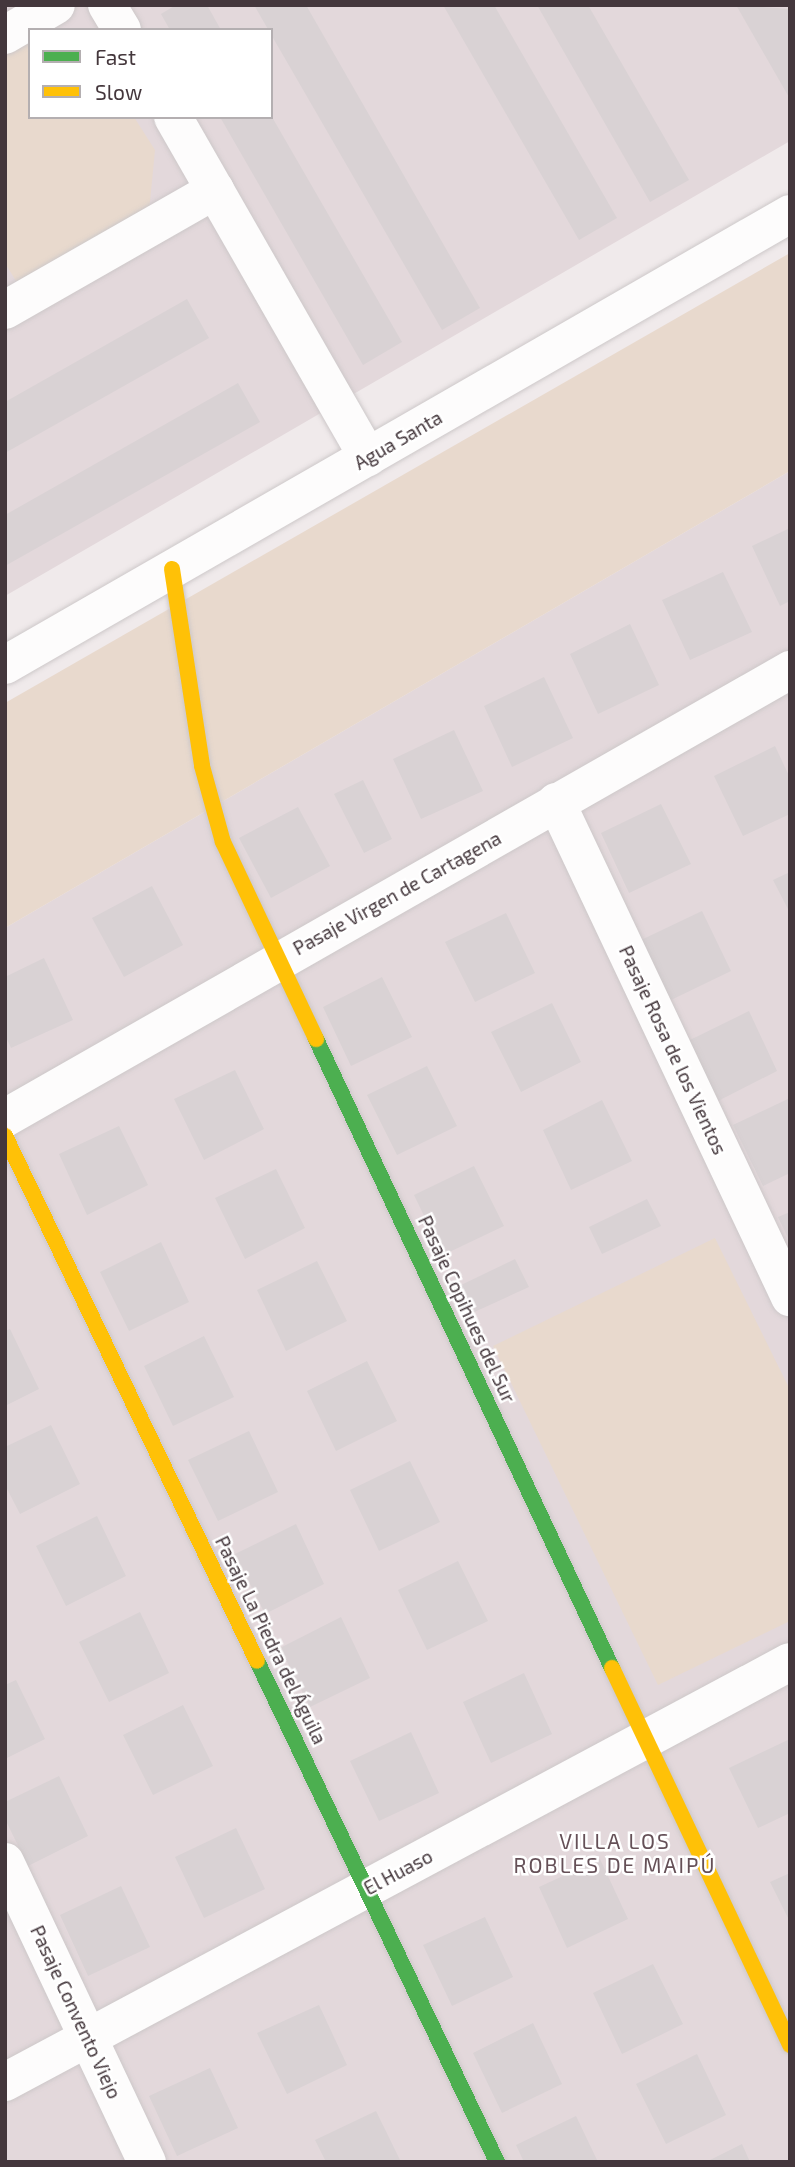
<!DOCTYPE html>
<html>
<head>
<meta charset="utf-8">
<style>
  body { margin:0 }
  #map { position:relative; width:795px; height:2167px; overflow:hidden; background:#f0eaeb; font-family:"Exo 2",sans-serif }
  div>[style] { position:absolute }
  .residential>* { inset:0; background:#e3d8db }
  .green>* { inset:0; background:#e8d9cd }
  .building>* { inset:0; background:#d9d2d4 }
  .roads { filter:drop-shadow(0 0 2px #cdc8c9) drop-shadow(0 0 2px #cdc8c9) }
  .street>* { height:38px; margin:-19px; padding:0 19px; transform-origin:19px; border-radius:19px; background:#fdfcfc }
  .fast>* { height:16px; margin:-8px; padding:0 8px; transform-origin:8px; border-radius:8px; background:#4caf50 }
  .slow>* { height:16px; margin:-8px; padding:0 8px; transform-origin:8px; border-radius:8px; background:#ffc107 }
  span { translate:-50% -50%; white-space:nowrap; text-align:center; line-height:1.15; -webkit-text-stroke:5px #fff; paint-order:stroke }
  .street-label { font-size:19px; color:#44373c }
  .neighbourhood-label { font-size:21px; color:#655057; letter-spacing:2px }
  .frame { position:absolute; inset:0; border:7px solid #44373c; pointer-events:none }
  .legend { position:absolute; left:28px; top:28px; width:245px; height:91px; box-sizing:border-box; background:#fff; border:2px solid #b4afb1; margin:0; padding:9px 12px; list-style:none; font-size:21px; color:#44373c }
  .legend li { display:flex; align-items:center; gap:14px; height:35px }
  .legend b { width:35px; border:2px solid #b4afb1 }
</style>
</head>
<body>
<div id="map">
  <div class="residential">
    <i style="clip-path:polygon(evenodd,5px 5px,790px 5px,790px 141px,5px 596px,5px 5px,30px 30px,271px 30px,271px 117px,30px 117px,30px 30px)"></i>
    <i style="clip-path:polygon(790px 471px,790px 2162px,5px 2162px,5px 928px)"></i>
  </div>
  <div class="green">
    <i style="clip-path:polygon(30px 36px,30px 117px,134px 117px,155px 150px,149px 212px,19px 286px,5px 263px,5px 51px)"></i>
    <i style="clip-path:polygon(790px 253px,790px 471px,5px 928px,5px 703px)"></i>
    <i style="clip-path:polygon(715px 1238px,790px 1390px,790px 1621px,658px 1685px,493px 1346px)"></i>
  </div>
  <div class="building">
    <i style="clip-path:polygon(176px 5px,207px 5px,221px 30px,170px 30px,161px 14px)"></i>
    <i style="clip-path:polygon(254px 5px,306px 5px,480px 308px,442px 330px)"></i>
    <i style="clip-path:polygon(443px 5px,494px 5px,617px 218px,579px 240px)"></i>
    <i style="clip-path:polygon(537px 5px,588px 5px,689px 180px,650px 202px)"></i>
    <i style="clip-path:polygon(736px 5px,790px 9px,790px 99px)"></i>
    <i style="clip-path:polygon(220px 117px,272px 117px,402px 342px,363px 365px)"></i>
    <i style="clip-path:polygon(187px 299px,209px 338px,5px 453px,5px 402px)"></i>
    <i style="clip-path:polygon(238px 383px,260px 422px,5px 566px,5px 515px)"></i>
    <i style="clip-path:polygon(790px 528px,790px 601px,780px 606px,752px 546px)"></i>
    <i style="clip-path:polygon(723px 572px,752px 632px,690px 660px,662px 600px)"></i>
    <i style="clip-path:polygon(630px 624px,659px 685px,598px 714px,570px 654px)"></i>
    <i style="clip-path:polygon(544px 677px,573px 738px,512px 767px,484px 706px)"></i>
    <i style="clip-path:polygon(454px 730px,483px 791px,421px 819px,393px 759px)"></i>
    <i style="clip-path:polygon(775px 746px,790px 778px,790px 814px,743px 836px,714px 776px)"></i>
    <i style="clip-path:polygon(363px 780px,392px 839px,364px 853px,334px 794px)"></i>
    <i style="clip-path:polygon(661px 804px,691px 864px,629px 893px,601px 833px)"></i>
    <i style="clip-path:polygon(298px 807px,330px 866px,271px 898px,239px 838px)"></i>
    <i style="clip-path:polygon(790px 872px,790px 913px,773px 880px)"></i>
    <i style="clip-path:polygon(152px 886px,183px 945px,124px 977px,92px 918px)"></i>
    <i style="clip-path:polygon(702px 911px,731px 971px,671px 1000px,641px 940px)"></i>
    <i style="clip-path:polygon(506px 913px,535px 973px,475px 1002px,445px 942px)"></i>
    <i style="clip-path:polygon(44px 958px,73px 1020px,11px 1048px,5px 1035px,5px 977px)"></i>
    <i style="clip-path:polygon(382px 977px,412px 1037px,351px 1066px,323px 1007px)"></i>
    <i style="clip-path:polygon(552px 1003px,581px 1062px,521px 1092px,491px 1032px)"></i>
    <i style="clip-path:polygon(749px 1011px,777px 1071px,718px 1101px,688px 1041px)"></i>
    <i style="clip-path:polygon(427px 1066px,457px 1126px,397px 1155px,367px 1095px)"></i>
    <i style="clip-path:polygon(235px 1070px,264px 1129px,204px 1160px,174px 1099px)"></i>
    <i style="clip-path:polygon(790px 1098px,790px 1173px,763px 1186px,733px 1125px)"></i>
    <i style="clip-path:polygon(602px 1100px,632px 1161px,571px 1190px,543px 1130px)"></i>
    <i style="clip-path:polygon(119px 1126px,148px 1185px,87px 1215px,59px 1154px)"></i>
    <i style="clip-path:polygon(474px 1166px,504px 1226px,443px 1255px,414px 1195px)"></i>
    <i style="clip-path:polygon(276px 1169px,305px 1228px,245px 1259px,215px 1198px)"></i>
    <i style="clip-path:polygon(647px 1199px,661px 1226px,602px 1254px,589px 1227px)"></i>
    <i style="clip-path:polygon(790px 1212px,790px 1242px,778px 1217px)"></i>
    <i style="clip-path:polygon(161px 1242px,189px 1302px,129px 1331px,100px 1272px)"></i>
    <i style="clip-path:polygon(515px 1259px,529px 1287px,470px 1314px,457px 1287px)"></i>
    <i style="clip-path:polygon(317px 1261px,347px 1321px,286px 1351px,257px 1290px)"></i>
    <i style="clip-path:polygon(10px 1329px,39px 1389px,5px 1406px,5px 1331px)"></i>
    <i style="clip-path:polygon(204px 1336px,234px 1397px,173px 1426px,144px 1366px)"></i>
    <i style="clip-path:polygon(367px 1361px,397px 1421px,336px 1451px,307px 1391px)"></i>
    <i style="clip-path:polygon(51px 1425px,80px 1484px,20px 1514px,5px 1485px,5px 1447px)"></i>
    <i style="clip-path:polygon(249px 1431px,278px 1492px,218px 1521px,188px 1460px)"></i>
    <i style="clip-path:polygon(410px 1461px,440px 1522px,379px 1551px,350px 1490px)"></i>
    <i style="clip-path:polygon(97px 1516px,126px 1576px,66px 1606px,36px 1546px)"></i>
    <i style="clip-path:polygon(296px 1524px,324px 1584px,265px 1614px,235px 1554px)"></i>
    <i style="clip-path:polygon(458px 1561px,488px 1621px,427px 1650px,398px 1590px)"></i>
    <i style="clip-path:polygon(140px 1612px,169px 1673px,109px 1702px,79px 1642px)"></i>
    <i style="clip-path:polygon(341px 1617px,370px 1678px,310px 1707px,280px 1648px)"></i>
    <i style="clip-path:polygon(524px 1673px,552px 1734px,491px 1763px,463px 1702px)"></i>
    <i style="clip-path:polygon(16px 1680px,45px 1739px,5px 1759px,5px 1685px)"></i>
    <i style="clip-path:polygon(183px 1705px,213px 1766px,153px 1795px,123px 1735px)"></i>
    <i style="clip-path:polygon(411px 1732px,439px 1793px,379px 1821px,350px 1761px)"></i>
    <i style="clip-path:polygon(790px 1739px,790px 1813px,758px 1828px,729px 1768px)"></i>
    <i style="clip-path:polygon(59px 1776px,88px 1836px,28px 1866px,5px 1819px,5px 1802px)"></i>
    <i style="clip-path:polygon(236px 1828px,265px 1889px,204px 1918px,175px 1857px)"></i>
    <i style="clip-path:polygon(600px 1859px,628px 1919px,567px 1948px,539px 1887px)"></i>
    <i style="clip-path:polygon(790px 1873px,790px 1922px,770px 1882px)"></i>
    <i style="clip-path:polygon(121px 1886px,150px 1947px,88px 1976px,60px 1915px)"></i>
    <i style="clip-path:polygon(485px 1917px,513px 1977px,452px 2006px,423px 1945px)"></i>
    <i style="clip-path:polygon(653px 1964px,683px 2024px,622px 2054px,593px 1993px)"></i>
    <i style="clip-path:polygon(319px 2005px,347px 2065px,287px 2094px,257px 2033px)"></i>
    <i style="clip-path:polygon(533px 2023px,562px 2084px,502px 2113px,473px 2053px)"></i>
    <i style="clip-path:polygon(697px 2054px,726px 2115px,666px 2144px,636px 2084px)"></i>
    <i style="clip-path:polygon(210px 2068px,238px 2128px,177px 2156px,149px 2096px)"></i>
    <i style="clip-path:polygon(376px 2111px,401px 2162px,326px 2162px,315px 2140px)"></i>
    <i style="clip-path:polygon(576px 2116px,598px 2162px,524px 2162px,516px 2145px)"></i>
    <i style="clip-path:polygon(742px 2144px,750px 2162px,706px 2162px)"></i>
  </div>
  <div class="roads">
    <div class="street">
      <i style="left:107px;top:5px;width:29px;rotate:59deg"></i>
      <i style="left:5px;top:35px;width:59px;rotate:-30.5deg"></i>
      <i style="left:173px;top:117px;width:392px;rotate:60.2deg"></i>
      <i style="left:5px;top:310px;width:242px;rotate:-29.7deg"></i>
      <i style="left:5px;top:665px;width:905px;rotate:-29.88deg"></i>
      <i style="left:556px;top:802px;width:548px;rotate:64.7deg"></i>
      <i style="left:5px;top:1118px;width:904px;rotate:-29.71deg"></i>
      <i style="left:5px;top:1862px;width:332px;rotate:64.7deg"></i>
      <i style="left:5px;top:2082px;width:890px;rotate:-28.15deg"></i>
    </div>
    <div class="fast">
      <i style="left:316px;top:1039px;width:695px;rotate:64.8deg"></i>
      <i style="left:257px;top:1661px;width:556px;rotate:64.4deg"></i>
    </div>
    <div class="slow">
      <i style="left:172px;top:569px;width:199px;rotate:81.3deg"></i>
      <i style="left:202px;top:766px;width:79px;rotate:74.6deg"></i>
      <i style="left:223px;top:842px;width:218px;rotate:64.7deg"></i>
      <i style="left:5px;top:1136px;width:582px;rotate:64.36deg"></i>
      <i style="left:612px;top:1668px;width:417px;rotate:64.7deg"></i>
    </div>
  </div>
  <div class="street-label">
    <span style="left:398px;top:440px;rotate:-30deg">Agua Santa</span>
    <span style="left:397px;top:893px;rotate:-29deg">Pasaje Virgen de Cartagena</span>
    <span style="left:673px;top:1050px;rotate:65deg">Pasaje Rosa de los Vientos</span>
    <span style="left:467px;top:1309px;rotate:65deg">Pasaje Copihues del Sur</span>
    <span style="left:271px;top:1640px;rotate:64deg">Pasaje La Piedra del Águila</span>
    <span style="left:398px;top:1872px;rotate:-28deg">El Huaso</span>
    <span style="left:76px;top:2012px;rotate:65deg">Pasaje Convento Viejo</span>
  </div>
  <div class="neighbourhood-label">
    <span style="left:615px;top:1853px">VILLA LOS<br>ROBLES DE MAIPÚ</span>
  </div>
  <div class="frame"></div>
  <ul class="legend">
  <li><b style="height:9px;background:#4caf50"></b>Fast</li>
  <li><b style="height:9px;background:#ffc107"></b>Slow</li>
  </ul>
</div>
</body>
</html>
